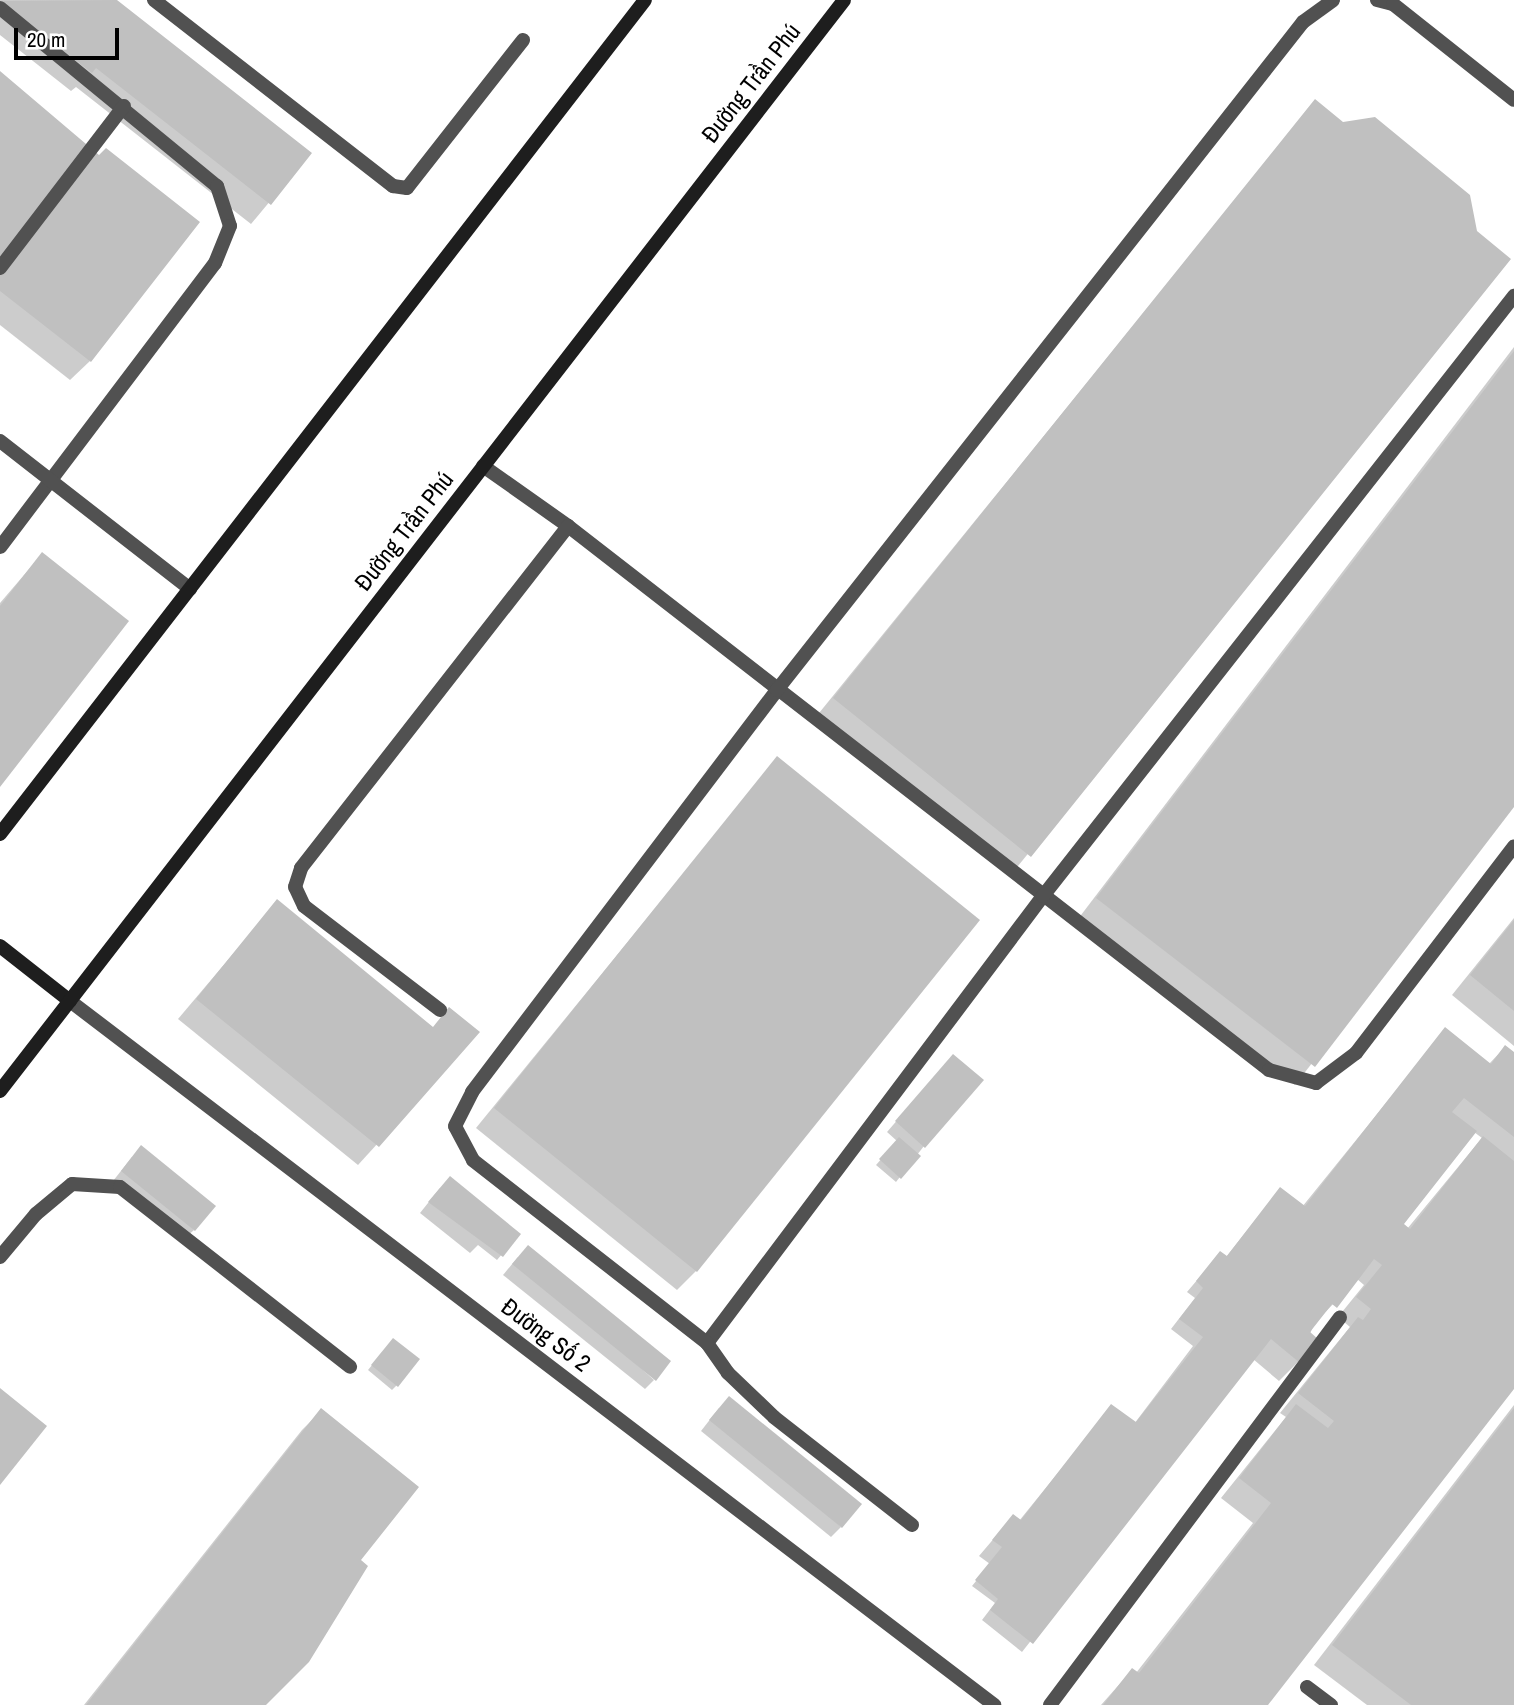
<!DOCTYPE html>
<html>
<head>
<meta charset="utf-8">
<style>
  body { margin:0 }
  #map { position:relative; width:1514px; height:1705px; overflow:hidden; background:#fff; font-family:"Archivo Narrow",sans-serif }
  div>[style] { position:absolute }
  .shadow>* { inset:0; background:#0003 }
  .building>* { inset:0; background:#c0c0c0 }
  .service>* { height:14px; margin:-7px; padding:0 7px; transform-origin:7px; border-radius:7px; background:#515151 }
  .minor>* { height:14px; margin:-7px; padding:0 7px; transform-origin:7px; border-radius:7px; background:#515151 }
  .secondary>* { height:14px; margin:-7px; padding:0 7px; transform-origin:7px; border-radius:7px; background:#1e1e1e }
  span { translate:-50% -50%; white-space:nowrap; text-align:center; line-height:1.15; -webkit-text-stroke:5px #fff; paint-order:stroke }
  .street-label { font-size:24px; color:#000 }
  .scale { position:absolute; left:14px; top:28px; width:105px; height:32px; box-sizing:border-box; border:4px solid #000; border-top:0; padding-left:9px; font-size:21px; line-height:24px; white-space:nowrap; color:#000; -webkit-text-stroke:5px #fff; paint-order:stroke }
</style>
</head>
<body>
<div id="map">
  <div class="shadow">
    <i style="clip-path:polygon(0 0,115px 0,310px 153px,251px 224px,76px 87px,71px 91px,0 35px)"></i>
    <i style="clip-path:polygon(0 73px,90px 361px,70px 380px,0 325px)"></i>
    <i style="clip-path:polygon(1315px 102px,1509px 259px,1010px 876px,815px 718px)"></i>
    <i style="clip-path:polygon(1514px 347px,1514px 804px,1295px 1085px,1078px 919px)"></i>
    <i style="clip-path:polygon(42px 554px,0 784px,0 603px)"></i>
    <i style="clip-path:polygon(777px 759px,696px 1271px,677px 1290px,476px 1128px)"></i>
    <i style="clip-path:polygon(277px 902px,462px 1051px,358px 1165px,178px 1019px)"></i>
    <i style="clip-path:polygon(1514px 918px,1514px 1046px,1452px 995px)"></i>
    <i style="clip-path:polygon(evenodd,1445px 1030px,1489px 1064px,1505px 1047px,1514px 1054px,1514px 1386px,1265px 1705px,1101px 1705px,1132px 1670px,1136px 1673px,1253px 1523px,1221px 1498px,1286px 1417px,1280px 1413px,1350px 1327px,1338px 1317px,1364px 1285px,1357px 1279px,1314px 1324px,1299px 1361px,1279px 1381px,1253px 1359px,1022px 1652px,982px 1620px,995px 1603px,972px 1586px,990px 1564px,979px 1556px,1013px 1516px,1019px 1521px,1112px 1406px,1134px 1424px,1193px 1346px,1171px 1329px,1195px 1298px,1187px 1292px,1220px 1253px,1226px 1257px,1280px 1189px,1302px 1207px,1445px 1030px,1474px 1132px,1482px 1138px,1407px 1229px,1401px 1224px,1474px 1132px)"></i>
    <i style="clip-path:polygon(944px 1066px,924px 1146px,896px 1182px,876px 1165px,897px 1141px,887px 1132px)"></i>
    <i style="clip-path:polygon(132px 1157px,194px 1230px,184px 1239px,113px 1181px)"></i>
    <i style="clip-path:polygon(440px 1188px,519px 1234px,497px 1260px,478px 1245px,470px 1253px,420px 1213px)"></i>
    <i style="clip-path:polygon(518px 1257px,654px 1380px,645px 1389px,503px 1275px)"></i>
    <i style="clip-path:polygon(389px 1344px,397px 1385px,392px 1390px,368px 1370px)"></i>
    <i style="clip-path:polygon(1514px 1405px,1514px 1705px,1367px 1705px,1314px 1665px)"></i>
    <i style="clip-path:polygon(719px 1408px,841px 1527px,831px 1537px,701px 1431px)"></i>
    <i style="clip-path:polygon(322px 1410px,263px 1705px,84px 1705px,302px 1430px)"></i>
  </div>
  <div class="building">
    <i style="clip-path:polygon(117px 0,312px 153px,271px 205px,96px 68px,92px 73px,0 1px)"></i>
    <i style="clip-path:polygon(0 71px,99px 155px,106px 148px,200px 222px,91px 362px,0 291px)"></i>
    <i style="clip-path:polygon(1315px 99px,1343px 122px,1375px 117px,1470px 195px,1477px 231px,1511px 259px,1031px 857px,833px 698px)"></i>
    <i style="clip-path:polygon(1514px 351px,1514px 807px,1315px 1067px,1096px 898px)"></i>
    <i style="clip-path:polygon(42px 552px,129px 621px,0 787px,0 606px)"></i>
    <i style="clip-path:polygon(777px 756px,980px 920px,697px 1272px,494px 1108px)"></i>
    <i style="clip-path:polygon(277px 899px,433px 1027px,449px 1007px,480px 1032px,379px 1147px,196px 999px)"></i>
    <i style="clip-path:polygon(1514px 920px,1514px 1011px,1470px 975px)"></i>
    <i style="clip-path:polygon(1445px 1027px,1491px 1064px,1505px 1045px,1514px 1052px,1514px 1137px,1464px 1098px,1452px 1112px,1477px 1131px,1404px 1224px,1410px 1229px,1483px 1136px,1514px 1161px,1514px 1389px,1268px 1705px,1103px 1705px,1132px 1668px,1139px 1673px,1271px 1503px,1239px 1478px,1296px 1404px,1328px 1428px,1334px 1421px,1298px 1393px,1358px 1317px,1363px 1320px,1371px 1309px,1356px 1297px,1382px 1265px,1374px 1259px,1337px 1308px,1332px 1304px,1310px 1332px,1318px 1339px,1300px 1363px,1271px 1339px,1033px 1644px,990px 1610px,998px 1599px,975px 1580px,1002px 1547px,992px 1540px,1013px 1514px,1021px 1520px,1111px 1404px,1136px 1422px,1203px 1337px,1179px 1319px,1203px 1288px,1196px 1281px,1220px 1251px,1227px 1256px,1280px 1187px,1305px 1206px)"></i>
    <i style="clip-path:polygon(953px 1054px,984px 1080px,925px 1148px,895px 1121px)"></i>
    <i style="clip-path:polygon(899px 1137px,921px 1156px,901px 1179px,879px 1159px)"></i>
    <i style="clip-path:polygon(141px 1145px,216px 1206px,195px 1231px,121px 1171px)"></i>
    <i style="clip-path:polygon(450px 1176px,521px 1234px,503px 1257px,428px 1202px)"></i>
    <i style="clip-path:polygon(528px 1245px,671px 1361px,656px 1381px,512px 1264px)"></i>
    <i style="clip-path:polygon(393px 1338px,420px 1359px,398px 1387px,371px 1365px)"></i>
    <i style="clip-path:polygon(0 1388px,47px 1426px,0 1485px)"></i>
    <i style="clip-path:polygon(729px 1396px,862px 1504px,842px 1528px,709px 1420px)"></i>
    <i style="clip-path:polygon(321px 1408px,419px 1487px,361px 1560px,368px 1566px,309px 1662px,266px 1705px,86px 1705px)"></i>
    <i style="clip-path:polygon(1514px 1408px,1514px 1705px,1411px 1705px,1332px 1645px)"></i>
  </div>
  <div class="service">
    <i style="left:154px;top:0;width:303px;rotate:37.9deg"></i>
    <i style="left:393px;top:186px;width:14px;rotate:8deg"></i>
    <i style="left:407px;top:188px;width:188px;rotate:-51.9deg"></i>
    <i style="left:1377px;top:0;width:16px;rotate:14deg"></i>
    <i style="left:1393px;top:4px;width:154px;rotate:38.4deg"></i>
    <i style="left:0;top:8px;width:281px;rotate:39.4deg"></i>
    <i style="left:217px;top:186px;width:42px;rotate:72deg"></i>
    <i style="left:230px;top:226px;width:40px;rotate:112deg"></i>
    <i style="left:215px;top:263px;width:356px;rotate:127.1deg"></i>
    <i style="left:0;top:268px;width:204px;rotate:-52.6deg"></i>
    <i style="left:0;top:441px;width:241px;rotate:37.9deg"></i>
    <i style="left:483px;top:466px;width:104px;rotate:35.2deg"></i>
    <i style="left:568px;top:526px;width:887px;rotate:37.81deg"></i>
    <i style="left:1269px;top:1070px;width:49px;rotate:15.5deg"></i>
    <i style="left:1316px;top:1083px;width:50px;rotate:-36.9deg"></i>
    <i style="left:1356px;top:1053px;width:260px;rotate:-52.6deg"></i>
    <i style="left:440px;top:1010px;width:171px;rotate:-142.6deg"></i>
    <i style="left:304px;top:906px;width:21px;rotate:-115deg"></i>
    <i style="left:295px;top:887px;width:20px;rotate:-72deg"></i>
    <i style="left:301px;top:868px;width:434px;rotate:-52deg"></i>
    <i style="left:0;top:1257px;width:56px;rotate:-50.1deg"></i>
    <i style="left:36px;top:1214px;width:47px;rotate:-39.8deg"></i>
    <i style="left:72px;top:1184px;width:48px;rotate:3.6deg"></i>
    <i style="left:120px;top:1187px;width:292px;rotate:38deg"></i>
    <i style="left:707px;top:1343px;width:559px;rotate:-53.07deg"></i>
    <i style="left:1043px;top:896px;width:763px;rotate:-51.87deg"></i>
    <i style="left:912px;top:1525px;width:175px;rotate:-142deg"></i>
    <i style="left:774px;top:1417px;width:64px;rotate:-136.3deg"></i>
    <i style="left:728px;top:1373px;width:37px;rotate:-125deg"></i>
    <i style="left:707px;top:1343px;width:297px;rotate:-142deg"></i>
    <i style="left:473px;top:1160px;width:38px;rotate:-118deg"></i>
    <i style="left:455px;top:1126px;width:38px;rotate:-63deg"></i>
    <i style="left:472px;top:1092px;width:505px;rotate:-52.81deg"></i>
    <i style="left:777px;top:690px;width:850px;rotate:-51.78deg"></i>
    <i style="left:1303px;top:22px;width:37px;rotate:-36deg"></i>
    <i style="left:1307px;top:1687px;width:30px;rotate:37deg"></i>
    <i style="left:1050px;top:1705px;width:484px;rotate:-53.2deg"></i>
  </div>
  <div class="minor">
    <i style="left:70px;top:1001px;width:1162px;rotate:37.3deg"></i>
  </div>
  <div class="secondary">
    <i style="left:0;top:834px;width:1054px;rotate:-52.28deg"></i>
    <i style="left:0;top:946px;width:89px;rotate:38.2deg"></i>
    <i style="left:0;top:1091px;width:1379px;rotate:-52.27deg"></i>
  </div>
  <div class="street-label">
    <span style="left:751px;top:83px;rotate:-52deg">Đường Trần Phú</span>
    <span style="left:404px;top:531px;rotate:-52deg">Đường Trần Phú</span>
    <span style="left:546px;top:1335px;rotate:37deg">Đường Số 2</span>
  </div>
  <div class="scale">20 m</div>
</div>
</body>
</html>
